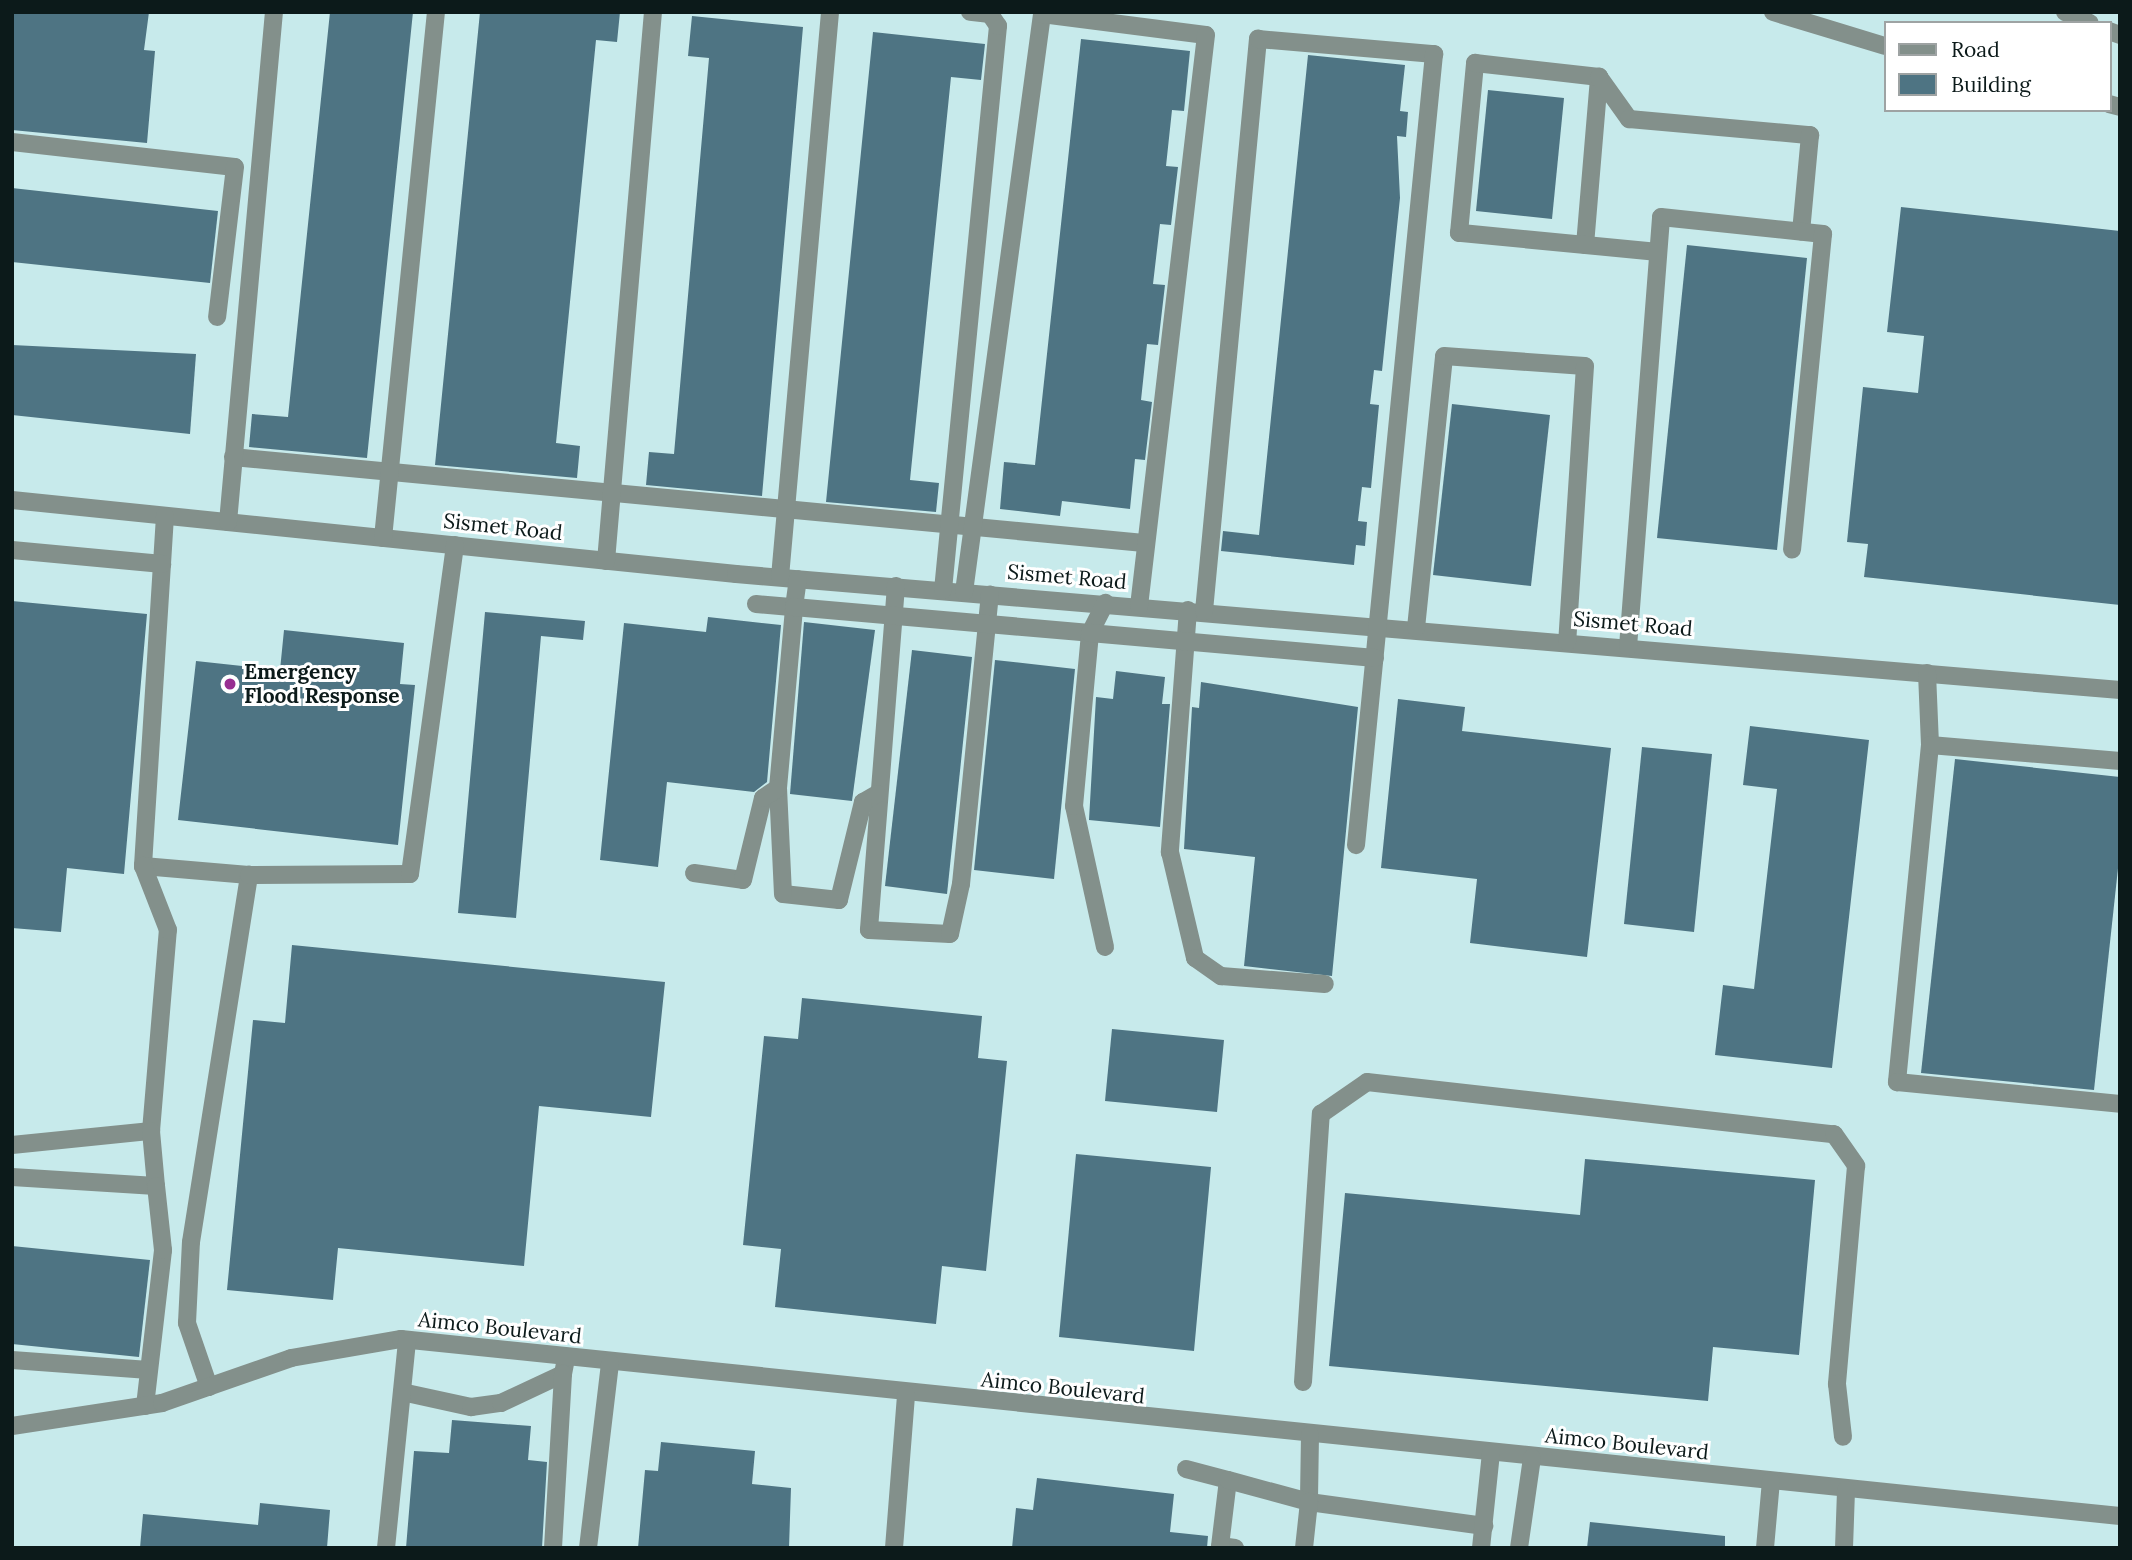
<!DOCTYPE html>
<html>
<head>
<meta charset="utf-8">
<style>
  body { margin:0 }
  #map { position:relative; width:2132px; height:1560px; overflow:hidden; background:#c7eaeb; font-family:Lora,serif }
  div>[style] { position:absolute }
  .building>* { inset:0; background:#4e7483 }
  .minor>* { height:18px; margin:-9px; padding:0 9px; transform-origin:9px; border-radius:9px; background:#83908b }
  .dots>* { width:19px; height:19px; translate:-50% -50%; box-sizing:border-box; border:4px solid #fff; border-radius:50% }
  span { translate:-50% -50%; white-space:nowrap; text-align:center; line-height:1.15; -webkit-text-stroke:6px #fff; paint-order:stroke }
  .street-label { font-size:21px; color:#0c1a1a }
  .poi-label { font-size:21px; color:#0c1a1a; font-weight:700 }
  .left { translate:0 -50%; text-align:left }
  .frame { position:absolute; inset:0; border:14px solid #0c1a1a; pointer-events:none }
  .legend { position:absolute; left:1884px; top:21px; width:228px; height:91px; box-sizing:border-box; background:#fff; border:2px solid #9ea3a3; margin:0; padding:9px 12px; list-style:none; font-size:21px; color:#0c1a1a }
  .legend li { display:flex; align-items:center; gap:14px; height:35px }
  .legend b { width:35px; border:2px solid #9ea3a3 }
</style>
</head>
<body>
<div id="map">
  <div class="building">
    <i style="clip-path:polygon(12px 12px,149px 12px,144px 50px,155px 51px,147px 143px,12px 130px)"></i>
    <i style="clip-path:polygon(330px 12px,413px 12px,367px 458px,249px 447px,252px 414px,288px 417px)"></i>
    <i style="clip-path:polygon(480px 12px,620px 12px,617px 42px,596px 40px,556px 443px,580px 446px,577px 478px,435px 465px)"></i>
    <i style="clip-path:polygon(692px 16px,803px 27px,762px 496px,646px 485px,649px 452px,674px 454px,709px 58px,688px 56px)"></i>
    <i style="clip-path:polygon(873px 32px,985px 44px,981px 80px,951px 77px,910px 480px,939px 483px,936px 512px,826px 502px)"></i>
    <i style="clip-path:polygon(1081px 39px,1190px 51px,1184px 111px,1172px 110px,1166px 166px,1178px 167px,1171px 225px,1160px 224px,1153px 284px,1165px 285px,1158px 345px,1147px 344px,1141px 400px,1152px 402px,1145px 460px,1135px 459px,1130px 509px,1062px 501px,1060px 516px,1000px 509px,1004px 462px,1035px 465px)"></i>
    <i style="clip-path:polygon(1308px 55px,1405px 65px,1400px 111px,1408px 112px,1406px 137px,1397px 136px,1400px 198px,1382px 371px,1374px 370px,1370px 404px,1379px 405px,1371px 488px,1362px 487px,1358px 521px,1367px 522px,1365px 546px,1356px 545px,1354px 565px,1221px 551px,1223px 531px,1259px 535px)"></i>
    <i style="clip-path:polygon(1488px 90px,1564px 98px,1552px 219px,1476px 211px)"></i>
    <i style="clip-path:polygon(12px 188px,218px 211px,210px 283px,12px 262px)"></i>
    <i style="clip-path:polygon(1901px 207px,2120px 231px,2120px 605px,1864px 577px,1868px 544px,1847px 542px,1863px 387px,1918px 393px,1924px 336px,1887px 332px)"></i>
    <i style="clip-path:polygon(1687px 245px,1807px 258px,1777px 550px,1657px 538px)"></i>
    <i style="clip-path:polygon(12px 345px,196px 354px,190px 434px,12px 415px)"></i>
    <i style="clip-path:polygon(1452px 404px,1550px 415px,1531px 586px,1433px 575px)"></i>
    <i style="clip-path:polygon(12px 601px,147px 614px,124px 874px,67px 868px,61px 932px,12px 928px)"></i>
    <i style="clip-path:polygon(485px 612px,585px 621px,583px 640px,541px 636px,516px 918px,458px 913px)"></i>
    <i style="clip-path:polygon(708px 617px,781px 625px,767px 782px,754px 792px,667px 782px,658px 867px,600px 860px,624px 623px,706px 632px)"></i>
    <i style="clip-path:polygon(804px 622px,875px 630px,852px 801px,790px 794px)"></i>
    <i style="clip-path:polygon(284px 630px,404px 643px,400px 684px,415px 685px,398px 845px,178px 820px,196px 661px,280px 670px)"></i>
    <i style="clip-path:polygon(912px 650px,972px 657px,947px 894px,885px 886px)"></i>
    <i style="clip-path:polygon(995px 660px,1075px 669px,1054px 879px,974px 870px)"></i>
    <i style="clip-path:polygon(1116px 671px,1165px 677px,1162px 704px,1170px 704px,1160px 827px,1089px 820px,1096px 697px,1113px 699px)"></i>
    <i style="clip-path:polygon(1201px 682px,1358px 707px,1332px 976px,1244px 966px,1255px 857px,1184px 849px,1192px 707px,1199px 708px)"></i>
    <i style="clip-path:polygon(1398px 699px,1465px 707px,1462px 731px,1611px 748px,1587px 957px,1470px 943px,1477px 879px,1381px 868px)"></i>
    <i style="clip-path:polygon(1750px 726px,1869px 740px,1832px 1068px,1715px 1055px,1723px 985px,1754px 989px,1777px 789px,1743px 785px)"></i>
    <i style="clip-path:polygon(1642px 747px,1712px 754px,1694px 932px,1624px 924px)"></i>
    <i style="clip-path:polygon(1955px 759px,2120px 777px,2120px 850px,2094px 1090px,1921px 1073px)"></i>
    <i style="clip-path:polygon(292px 945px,665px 982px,651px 1117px,539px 1106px,524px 1266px,338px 1248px,333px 1300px,227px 1290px,253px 1020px,285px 1023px)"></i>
    <i style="clip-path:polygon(802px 998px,982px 1016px,978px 1058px,1007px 1061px,986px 1271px,942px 1266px,936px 1324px,775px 1307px,781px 1249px,743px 1245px,764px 1036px,798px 1039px)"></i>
    <i style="clip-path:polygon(1112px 1029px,1224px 1040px,1217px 1112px,1105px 1101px)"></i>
    <i style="clip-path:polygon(1076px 1154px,1211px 1167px,1194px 1351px,1059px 1337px)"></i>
    <i style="clip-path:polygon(1585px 1159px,1815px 1180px,1799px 1355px,1713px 1347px,1708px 1401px,1329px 1366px,1345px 1193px,1580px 1215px)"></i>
    <i style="clip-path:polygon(12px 1246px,150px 1260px,139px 1357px,12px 1344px)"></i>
    <i style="clip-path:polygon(452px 1420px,531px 1426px,528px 1460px,547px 1462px,542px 1548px,406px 1548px,414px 1451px,449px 1453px)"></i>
    <i style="clip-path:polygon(661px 1442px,755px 1451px,752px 1484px,791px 1488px,789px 1548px,638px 1548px,645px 1470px,658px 1471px)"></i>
    <i style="clip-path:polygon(1037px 1478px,1174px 1494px,1170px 1532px,1208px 1536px,1207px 1548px,1012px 1548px,1016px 1508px,1033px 1510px)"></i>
    <i style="clip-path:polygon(260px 1503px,330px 1510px,327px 1548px,140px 1548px,143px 1514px,258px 1525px)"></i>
    <i style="clip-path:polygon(1590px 1522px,1725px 1536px,1725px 1548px,1587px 1548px)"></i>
  </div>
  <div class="minor">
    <i style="left:1773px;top:12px;width:117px;rotate:16.9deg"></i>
    <i style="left:2065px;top:12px;width:27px;rotate:24deg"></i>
    <i style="left:2109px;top:31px;width:12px;rotate:20deg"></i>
    <i style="left:2109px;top:104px;width:11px;rotate:15deg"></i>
    <i style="left:12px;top:142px;width:224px;rotate:6.4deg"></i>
    <i style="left:235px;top:167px;width:151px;rotate:96.8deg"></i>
    <i style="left:1585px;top:245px;width:169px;rotate:-85.2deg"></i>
    <i style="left:1658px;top:252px;width:200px;rotate:-174.5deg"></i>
    <i style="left:1459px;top:233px;width:171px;rotate:-84.6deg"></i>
    <i style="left:1475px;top:63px;width:125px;rotate:6.4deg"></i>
    <i style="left:1599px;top:77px;width:52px;rotate:54.5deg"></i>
    <i style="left:1629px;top:119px;width:182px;rotate:5.1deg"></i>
    <i style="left:1810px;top:135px;width:97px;rotate:95.3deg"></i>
    <i style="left:233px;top:457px;width:915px;rotate:5.39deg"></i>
    <i style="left:12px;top:500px;width:728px;rotate:5.84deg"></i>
    <i style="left:736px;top:574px;width:1389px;rotate:4.79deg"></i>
    <i style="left:165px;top:516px;width:351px;rotate:93.6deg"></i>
    <i style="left:143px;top:866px;width:106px;rotate:4.9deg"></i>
    <i style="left:228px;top:522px;width:512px;rotate:-84.85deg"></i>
    <i style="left:383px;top:538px;width:529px;rotate:-84.25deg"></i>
    <i style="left:12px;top:550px;width:151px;rotate:5.3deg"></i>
    <i style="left:606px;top:561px;width:551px;rotate:-85.11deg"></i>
    <i style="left:780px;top:577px;width:567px;rotate:-84.94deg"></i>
    <i style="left:896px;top:586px;width:345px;rotate:94.5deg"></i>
    <i style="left:869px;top:930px;width:81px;rotate:2.8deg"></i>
    <i style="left:950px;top:934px;width:51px;rotate:-77.6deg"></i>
    <i style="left:961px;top:884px;width:291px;rotate:-84.3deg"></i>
    <i style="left:943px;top:590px;width:567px;rotate:-84.43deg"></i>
    <i style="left:998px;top:26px;width:14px;rotate:-124deg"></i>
    <i style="left:990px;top:14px;width:20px;rotate:-174deg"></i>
    <i style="left:964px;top:592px;width:583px;rotate:-82.31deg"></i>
    <i style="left:1042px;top:14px;width:165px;rotate:7.3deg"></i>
    <i style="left:1206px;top:35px;width:575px;rotate:96.69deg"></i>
    <i style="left:756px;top:604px;width:38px;rotate:5deg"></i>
    <i style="left:794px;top:607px;width:28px;rotate:-82deg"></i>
    <i style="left:1188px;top:610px;width:243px;rotate:94.3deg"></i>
    <i style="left:1170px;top:852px;width:109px;rotate:76.7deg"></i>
    <i style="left:1195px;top:958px;width:32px;rotate:35deg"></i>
    <i style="left:1221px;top:976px;width:104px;rotate:4.4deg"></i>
    <i style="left:1204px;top:611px;width:575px;rotate:-84.61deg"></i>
    <i style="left:1258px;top:39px;width:177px;rotate:4.9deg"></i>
    <i style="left:1434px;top:54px;width:795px;rotate:95.63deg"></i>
    <i style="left:1416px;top:628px;width:273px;rotate:-84.1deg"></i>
    <i style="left:1444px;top:356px;width:141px;rotate:4.1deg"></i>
    <i style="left:1585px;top:366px;width:276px;rotate:93.7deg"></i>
    <i style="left:1628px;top:647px;width:431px;rotate:-85.6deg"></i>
    <i style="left:1661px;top:217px;width:163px;rotate:6deg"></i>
    <i style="left:1823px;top:234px;width:317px;rotate:95.6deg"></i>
    <i style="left:1927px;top:673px;width:72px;rotate:87.6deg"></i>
    <i style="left:1930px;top:745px;width:339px;rotate:95.6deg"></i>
    <i style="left:1897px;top:1082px;width:224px;rotate:5.6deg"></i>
    <i style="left:1930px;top:745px;width:191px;rotate:4.8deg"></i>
    <i style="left:877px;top:794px;width:16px;rotate:150deg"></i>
    <i style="left:863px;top:802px;width:101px;rotate:103.8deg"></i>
    <i style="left:839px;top:900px;width:56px;rotate:-173.9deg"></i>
    <i style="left:783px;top:894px;width:106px;rotate:-92.7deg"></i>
    <i style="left:778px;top:788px;width:182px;rotate:-84.9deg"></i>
    <i style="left:794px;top:607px;width:297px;rotate:5deg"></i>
    <i style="left:1090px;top:633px;width:34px;rotate:-63deg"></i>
    <i style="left:694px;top:873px;width:49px;rotate:8.1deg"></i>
    <i style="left:743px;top:880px;width:84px;rotate:-76.3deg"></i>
    <i style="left:763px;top:798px;width:18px;rotate:-34deg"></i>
    <i style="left:1105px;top:947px;width:144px;rotate:-102.4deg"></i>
    <i style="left:1074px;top:806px;width:174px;rotate:-84.7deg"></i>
    <i style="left:1090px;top:633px;width:286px;rotate:5deg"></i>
    <i style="left:12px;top:1145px;width:140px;rotate:-5.8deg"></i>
    <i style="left:151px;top:1131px;width:202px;rotate:-85.2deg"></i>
    <i style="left:168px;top:930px;width:69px;rotate:-111.3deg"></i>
    <i style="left:12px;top:1177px;width:144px;rotate:3.6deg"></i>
    <i style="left:156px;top:1186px;width:55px;rotate:-95.2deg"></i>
    <i style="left:12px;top:1360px;width:137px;rotate:4.2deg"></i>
    <i style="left:1303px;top:1382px;width:269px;rotate:-86.2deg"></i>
    <i style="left:1321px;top:1114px;width:56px;rotate:-34.8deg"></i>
    <i style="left:1367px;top:1082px;width:470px;rotate:6.4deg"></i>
    <i style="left:1834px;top:1134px;width:39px;rotate:55deg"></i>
    <i style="left:1856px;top:1166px;width:219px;rotate:95deg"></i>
    <i style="left:1837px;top:1384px;width:53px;rotate:83.5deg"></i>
    <i style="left:209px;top:1387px;width:68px;rotate:-109deg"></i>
    <i style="left:187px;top:1323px;width:81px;rotate:-87.2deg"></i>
    <i style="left:191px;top:1242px;width:372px;rotate:-81deg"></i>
    <i style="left:249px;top:875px;width:161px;rotate:-0.4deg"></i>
    <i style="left:410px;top:874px;width:332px;rotate:-82.2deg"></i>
    <i style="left:402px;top:1392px;width:71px;rotate:12.3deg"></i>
    <i style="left:471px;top:1407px;width:30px;rotate:-8deg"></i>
    <i style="left:501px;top:1403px;width:68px;rotate:-25.1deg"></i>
    <i style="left:563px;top:1374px;width:16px;rotate:-79deg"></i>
    <i style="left:145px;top:1406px;width:157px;rotate:-83.4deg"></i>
    <i style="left:163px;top:1250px;width:64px;rotate:-96.2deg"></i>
    <i style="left:12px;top:1426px;width:152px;rotate:-8.7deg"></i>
    <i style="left:162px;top:1403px;width:137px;rotate:-19.2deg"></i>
    <i style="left:291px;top:1358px;width:112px;rotate:-9.8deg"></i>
    <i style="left:401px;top:1339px;width:1728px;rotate:5.88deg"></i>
    <i style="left:1310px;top:1435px;width:67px;rotate:90.9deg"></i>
    <i style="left:1309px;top:1502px;width:177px;rotate:7.8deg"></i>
    <i style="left:1186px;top:1469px;width:43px;rotate:14.7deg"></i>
    <i style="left:386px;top:1548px;width:209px;rotate:-84.2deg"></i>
    <i style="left:553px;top:1548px;width:174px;rotate:-86.7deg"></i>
    <i style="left:588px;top:1548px;width:186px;rotate:-83.2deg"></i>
    <i style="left:894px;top:1548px;width:154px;rotate:-85.5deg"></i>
    <i style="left:1235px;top:1548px;width:15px;rotate:-172deg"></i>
    <i style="left:1220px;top:1546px;width:66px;rotate:-83.1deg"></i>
    <i style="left:1228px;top:1480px;width:84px;rotate:15.2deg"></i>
    <i style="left:1309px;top:1502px;width:46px;rotate:96.2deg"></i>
    <i style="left:1481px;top:1548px;width:96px;rotate:-84deg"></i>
    <i style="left:1519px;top:1548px;width:91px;rotate:-81.8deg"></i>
    <i style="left:1765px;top:1548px;width:67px;rotate:-84.9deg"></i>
    <i style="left:1844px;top:1548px;width:58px;rotate:-88deg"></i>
  </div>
  <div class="dots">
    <i style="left:230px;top:684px;background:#982e91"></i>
  </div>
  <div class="street-label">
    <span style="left:503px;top:527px;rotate:6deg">Sismet Road</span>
    <span style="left:1067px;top:577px;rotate:5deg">Sismet Road</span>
    <span style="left:1633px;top:624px;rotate:5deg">Sismet Road</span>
    <span style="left:500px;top:1328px;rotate:6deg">Aimco Boulevard</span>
    <span style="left:1063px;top:1388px;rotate:6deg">Aimco Boulevard</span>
    <span style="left:1627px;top:1444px;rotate:6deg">Aimco Boulevard</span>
  </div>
  <div class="poi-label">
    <span class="left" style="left:244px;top:684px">Emergency<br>Flood Response</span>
  </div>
  <div class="frame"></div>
  <ul class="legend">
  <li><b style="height:9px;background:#83908b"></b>Road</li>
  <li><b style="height:19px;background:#4e7483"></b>Building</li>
  </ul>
</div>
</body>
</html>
